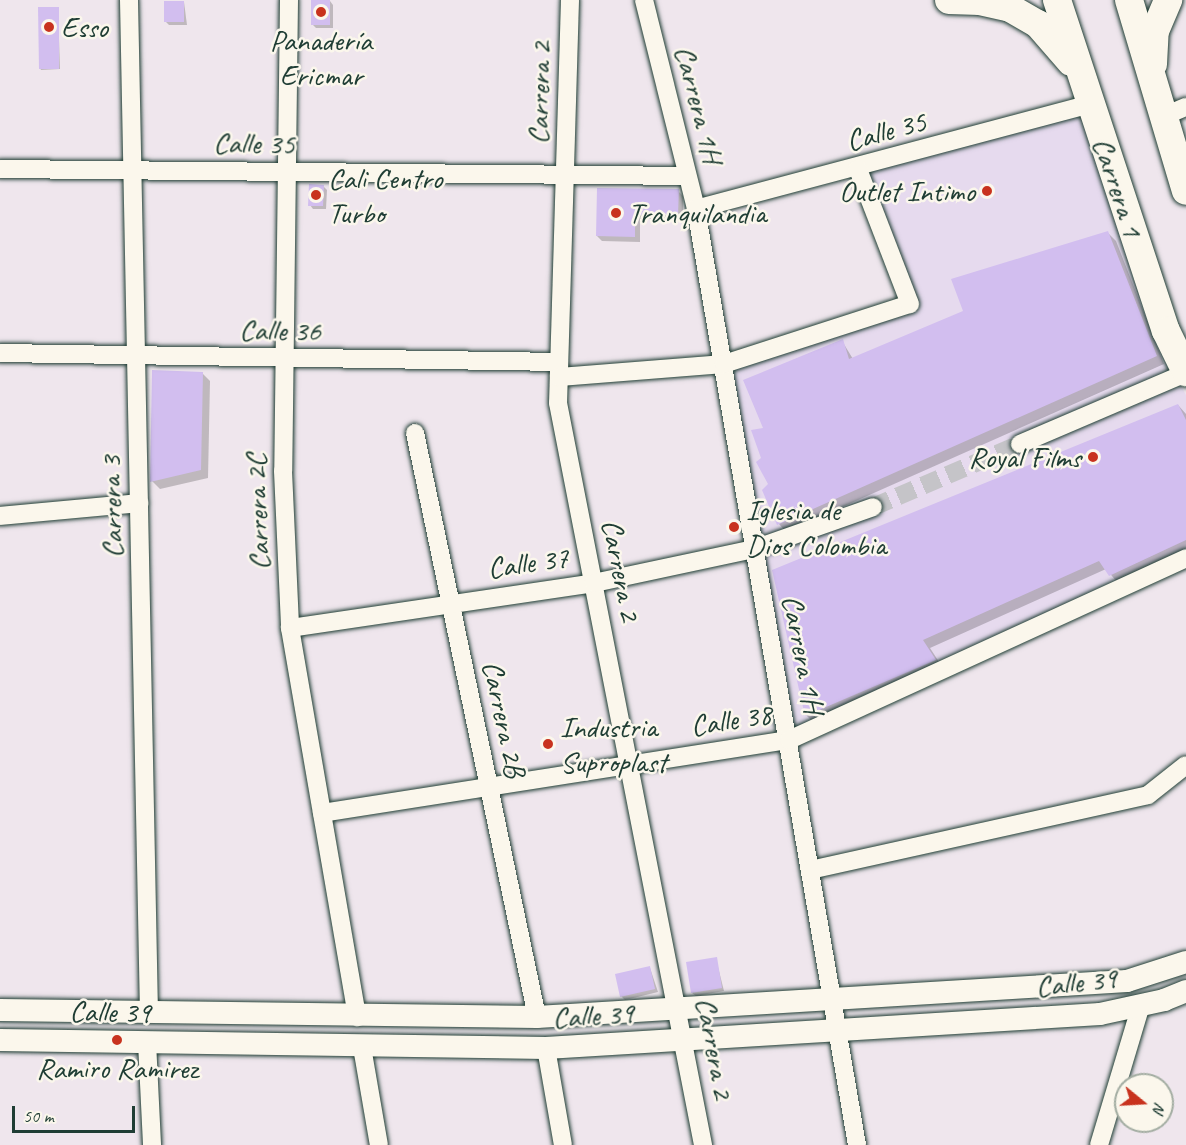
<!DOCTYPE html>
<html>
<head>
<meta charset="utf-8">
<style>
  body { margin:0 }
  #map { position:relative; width:1186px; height:1145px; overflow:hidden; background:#efe6ed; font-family:Caveat,sans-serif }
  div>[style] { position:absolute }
  .built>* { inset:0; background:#e6daee }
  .shadow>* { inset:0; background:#0003 }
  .building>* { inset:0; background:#d2beef }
  .minor-tunnel>* { height:18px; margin-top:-9px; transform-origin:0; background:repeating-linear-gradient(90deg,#c5c4c8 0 18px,transparent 0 27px) }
  .roads { filter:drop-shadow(0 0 2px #1f3d34) drop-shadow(0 0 2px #1f3d34) }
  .minor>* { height:18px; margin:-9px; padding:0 9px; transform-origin:9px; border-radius:9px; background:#fbf7ec }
  .tertiary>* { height:22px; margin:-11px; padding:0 11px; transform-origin:11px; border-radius:11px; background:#fbf7ec }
  .primary>* { height:28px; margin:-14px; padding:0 14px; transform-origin:14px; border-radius:14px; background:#fbf7ec }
  .dots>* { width:16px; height:16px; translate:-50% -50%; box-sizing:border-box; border:3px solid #fbf7ec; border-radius:50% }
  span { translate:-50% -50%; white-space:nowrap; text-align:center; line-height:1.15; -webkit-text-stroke:5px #fbf7ec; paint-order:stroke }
  .poi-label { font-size:30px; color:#1f3d34 }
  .left { translate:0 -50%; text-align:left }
  .right { translate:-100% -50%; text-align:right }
  .street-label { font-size:30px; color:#1f3d34 }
  .north { position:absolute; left:1114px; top:1073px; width:60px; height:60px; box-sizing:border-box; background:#fbf7ec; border:2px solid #a3ada2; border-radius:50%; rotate:108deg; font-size:16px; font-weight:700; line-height:24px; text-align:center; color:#1f3d34 }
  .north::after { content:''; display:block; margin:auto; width:21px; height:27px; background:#c8321e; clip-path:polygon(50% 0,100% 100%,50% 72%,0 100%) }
  .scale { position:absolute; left:12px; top:1106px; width:123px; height:27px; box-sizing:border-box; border:3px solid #1f3d34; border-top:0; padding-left:8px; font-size:18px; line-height:21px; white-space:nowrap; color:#1f3d34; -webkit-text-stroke:4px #fbf7ec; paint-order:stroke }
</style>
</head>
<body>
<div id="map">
  <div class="built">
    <i style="clip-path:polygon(1080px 107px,1177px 379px,1186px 395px,1186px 558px,789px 740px,724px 364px,909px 304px,858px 169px)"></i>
  </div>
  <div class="shadow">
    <i style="clip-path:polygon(330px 1px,333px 5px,333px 28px,316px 28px,312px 24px)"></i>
    <i style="clip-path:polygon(184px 2px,187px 25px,169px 25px,165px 21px)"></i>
    <i style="clip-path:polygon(58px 9px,60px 69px,41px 70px,40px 68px)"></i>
    <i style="clip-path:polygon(323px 186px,327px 190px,326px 209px,313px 209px,310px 205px)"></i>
    <i style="clip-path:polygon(678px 191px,683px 196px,683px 219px,640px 219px,640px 242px,602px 241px,597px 236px)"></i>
    <i style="clip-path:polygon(1108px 233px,1116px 241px,1164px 364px,786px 532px,779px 524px,763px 458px,765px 429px,842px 341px,853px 359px,965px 311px)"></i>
    <i style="clip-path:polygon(202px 373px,210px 381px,208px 478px,160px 489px,152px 481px)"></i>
    <i style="clip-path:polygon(1178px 405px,1186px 414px,1186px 551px,1118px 583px,1106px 569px,930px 648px,943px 668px,814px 723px,806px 715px)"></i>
    <i style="clip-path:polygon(716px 959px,724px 991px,696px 996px,692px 993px)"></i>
    <i style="clip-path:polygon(650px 968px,658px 992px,625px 1000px,621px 996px)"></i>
  </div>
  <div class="building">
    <i style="clip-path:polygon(311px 0,330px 0,330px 25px,311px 25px)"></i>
    <i style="clip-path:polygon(164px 1px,184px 1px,184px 22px,164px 22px)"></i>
    <i style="clip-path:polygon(38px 7px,59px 7px,59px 69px,39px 69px)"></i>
    <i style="clip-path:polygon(309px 184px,324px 185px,323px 206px,308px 206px)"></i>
    <i style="clip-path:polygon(597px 188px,679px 189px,678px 215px,635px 215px,635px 237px,596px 236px)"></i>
    <i style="clip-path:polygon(1108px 231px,1157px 356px,777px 525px,762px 490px,768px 484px,756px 462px,761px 458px,751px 430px,763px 428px,743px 380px,843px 339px,849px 359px,963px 311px,951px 279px)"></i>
    <i style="clip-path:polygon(152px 370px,203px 372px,201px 470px,150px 482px)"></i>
    <i style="clip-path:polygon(1178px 404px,1186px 420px,1186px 540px,1109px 576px,1099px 561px,923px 640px,936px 660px,805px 716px,772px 570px)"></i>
    <i style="clip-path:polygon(717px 957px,722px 988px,691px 993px,686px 962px)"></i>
    <i style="clip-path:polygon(650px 966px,655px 989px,620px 997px,615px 974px)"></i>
  </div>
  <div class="minor-tunnel">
    <i style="left:873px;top:507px;width:160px;rotate:-23.2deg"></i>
  </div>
  <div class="roads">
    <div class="minor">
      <i style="left:129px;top:0;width:1013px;rotate:88.87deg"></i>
      <i style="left:289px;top:0;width:471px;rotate:90.7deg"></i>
      <i style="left:283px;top:471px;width:157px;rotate:87.4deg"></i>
      <i style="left:290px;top:628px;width:395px;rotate:80.2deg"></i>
      <i style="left:570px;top:0;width:403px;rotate:91.7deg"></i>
      <i style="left:558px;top:403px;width:756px;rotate:78.94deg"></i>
      <i style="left:644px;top:0;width:215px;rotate:76deg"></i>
      <i style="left:696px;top:209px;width:950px;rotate:80.24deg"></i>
      <i style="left:1162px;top:117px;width:26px;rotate:-23deg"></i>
      <i style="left:0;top:169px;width:687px;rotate:0.58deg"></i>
      <i style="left:696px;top:209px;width:409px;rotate:-14.9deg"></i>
      <i style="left:0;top:353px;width:559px;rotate:0.92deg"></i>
      <i style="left:559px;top:377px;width:166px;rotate:-4.5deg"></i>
      <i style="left:724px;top:364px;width:195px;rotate:-17.9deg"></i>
      <i style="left:910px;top:304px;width:145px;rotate:-111.1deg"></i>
      <i style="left:415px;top:433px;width:597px;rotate:78.2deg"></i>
      <i style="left:1020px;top:444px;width:181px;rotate:-23.2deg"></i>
      <i style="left:0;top:516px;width:140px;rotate:-5.3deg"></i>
      <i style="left:290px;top:628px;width:307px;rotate:-8.4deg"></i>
      <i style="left:594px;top:583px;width:164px;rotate:-12deg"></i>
      <i style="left:754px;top:549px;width:126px;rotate:-19.4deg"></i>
      <i style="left:322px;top:813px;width:473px;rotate:-8.9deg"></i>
      <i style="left:789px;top:740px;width:437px;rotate:-24.6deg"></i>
      <i style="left:810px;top:870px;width:346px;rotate:-12.5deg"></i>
      <i style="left:1148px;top:795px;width:48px;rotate:-38.3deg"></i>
      <i style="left:147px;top:1042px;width:103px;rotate:87.2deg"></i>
      <i style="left:362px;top:1047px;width:99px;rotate:80.2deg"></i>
      <i style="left:546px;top:1048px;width:98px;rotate:80.1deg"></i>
      <i style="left:1099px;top:1145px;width:146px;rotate:-73.3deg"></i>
    </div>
    <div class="tertiary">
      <i style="left:0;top:1010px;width:537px;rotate:0.75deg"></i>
      <i style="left:537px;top:1017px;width:591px;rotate:-3.49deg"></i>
      <i style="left:1127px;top:981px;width:62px;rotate:-17.9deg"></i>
      <i style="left:0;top:1040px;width:546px;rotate:0.84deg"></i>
      <i style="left:546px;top:1048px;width:555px;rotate:-3.51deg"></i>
      <i style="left:1100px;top:1014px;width:66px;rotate:-12.3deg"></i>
      <i style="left:1164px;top:1000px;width:24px;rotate:-22deg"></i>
    </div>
    <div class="primary">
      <i style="left:949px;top:0;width:31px;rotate:2deg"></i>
      <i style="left:980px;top:1px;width:31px;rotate:13deg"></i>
      <i style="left:1010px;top:8px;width:32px;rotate:30deg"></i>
      <i style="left:1038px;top:24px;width:50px;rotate:49deg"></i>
      <i style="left:1057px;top:0;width:348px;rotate:71.8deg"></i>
      <i style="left:1166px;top:331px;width:46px;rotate:64deg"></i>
      <i style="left:1129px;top:0;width:199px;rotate:73.4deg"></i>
      <i style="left:1153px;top:64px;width:33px;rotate:-87deg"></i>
      <i style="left:1155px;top:31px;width:34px;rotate:-67deg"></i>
    </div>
  </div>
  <div class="dots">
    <i style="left:321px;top:12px;background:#c8321e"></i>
    <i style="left:49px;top:27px;background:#c8321e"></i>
    <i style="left:987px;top:191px;background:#c8321e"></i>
    <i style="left:316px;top:195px;background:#c8321e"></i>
    <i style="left:616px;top:213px;background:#c8321e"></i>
    <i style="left:1093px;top:457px;background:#c8321e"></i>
    <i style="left:734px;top:527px;background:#c8321e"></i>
    <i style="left:548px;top:744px;background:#c8321e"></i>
    <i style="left:117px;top:1040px;background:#c8321e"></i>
  </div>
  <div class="poi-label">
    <span class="left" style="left:61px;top:27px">Esso</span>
    <span style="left:321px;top:57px">Panadería<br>Ericmar</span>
    <span class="left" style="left:328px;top:195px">Cali Centro<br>Turbo</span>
    <span class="right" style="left:975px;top:191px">Outlet Intimo</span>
    <span class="left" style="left:628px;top:213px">Tranquilandia</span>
    <span class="right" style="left:1081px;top:457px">Royal Films</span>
    <span class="left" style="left:746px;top:527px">Iglesia de<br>Dios Colombia</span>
    <span class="left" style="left:560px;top:744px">Industria<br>Suproplast</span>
    <span style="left:117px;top:1068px">Ramiro Ramirez</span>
  </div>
  <div class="street-label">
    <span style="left:539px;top:93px;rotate:-88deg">Carrera 2</span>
    <span style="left:699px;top:104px;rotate:76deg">Carrera 1H</span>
    <span style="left:886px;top:131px;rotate:-15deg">Calle 35</span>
    <span style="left:254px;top:143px;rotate:1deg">Calle 35</span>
    <span style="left:1118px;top:187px;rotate:72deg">Carrera 1</span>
    <span style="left:280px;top:330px;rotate:1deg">Calle 36</span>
    <span style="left:111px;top:507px;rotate:-91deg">Carrera 3</span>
    <span style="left:257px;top:512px;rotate:-92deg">Carrera 2C</span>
    <span style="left:528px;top:563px;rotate:-8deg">Calle 37</span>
    <span style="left:621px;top:570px;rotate:79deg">Carrera 2</span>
    <span style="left:803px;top:654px;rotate:79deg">Carrera 1H</span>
    <span style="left:504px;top:719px;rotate:78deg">Carrera 2B</span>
    <span style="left:731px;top:720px;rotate:-9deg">Calle 38</span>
    <span style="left:1076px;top:982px;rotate:-6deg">Calle 39</span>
    <span style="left:110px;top:1012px;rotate:1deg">Calle 39</span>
    <span style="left:593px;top:1015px;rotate:-3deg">Calle 39</span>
    <span style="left:715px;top:1048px;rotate:80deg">Carrera 2</span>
  </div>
  <div class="north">N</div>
  <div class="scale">50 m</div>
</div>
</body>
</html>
